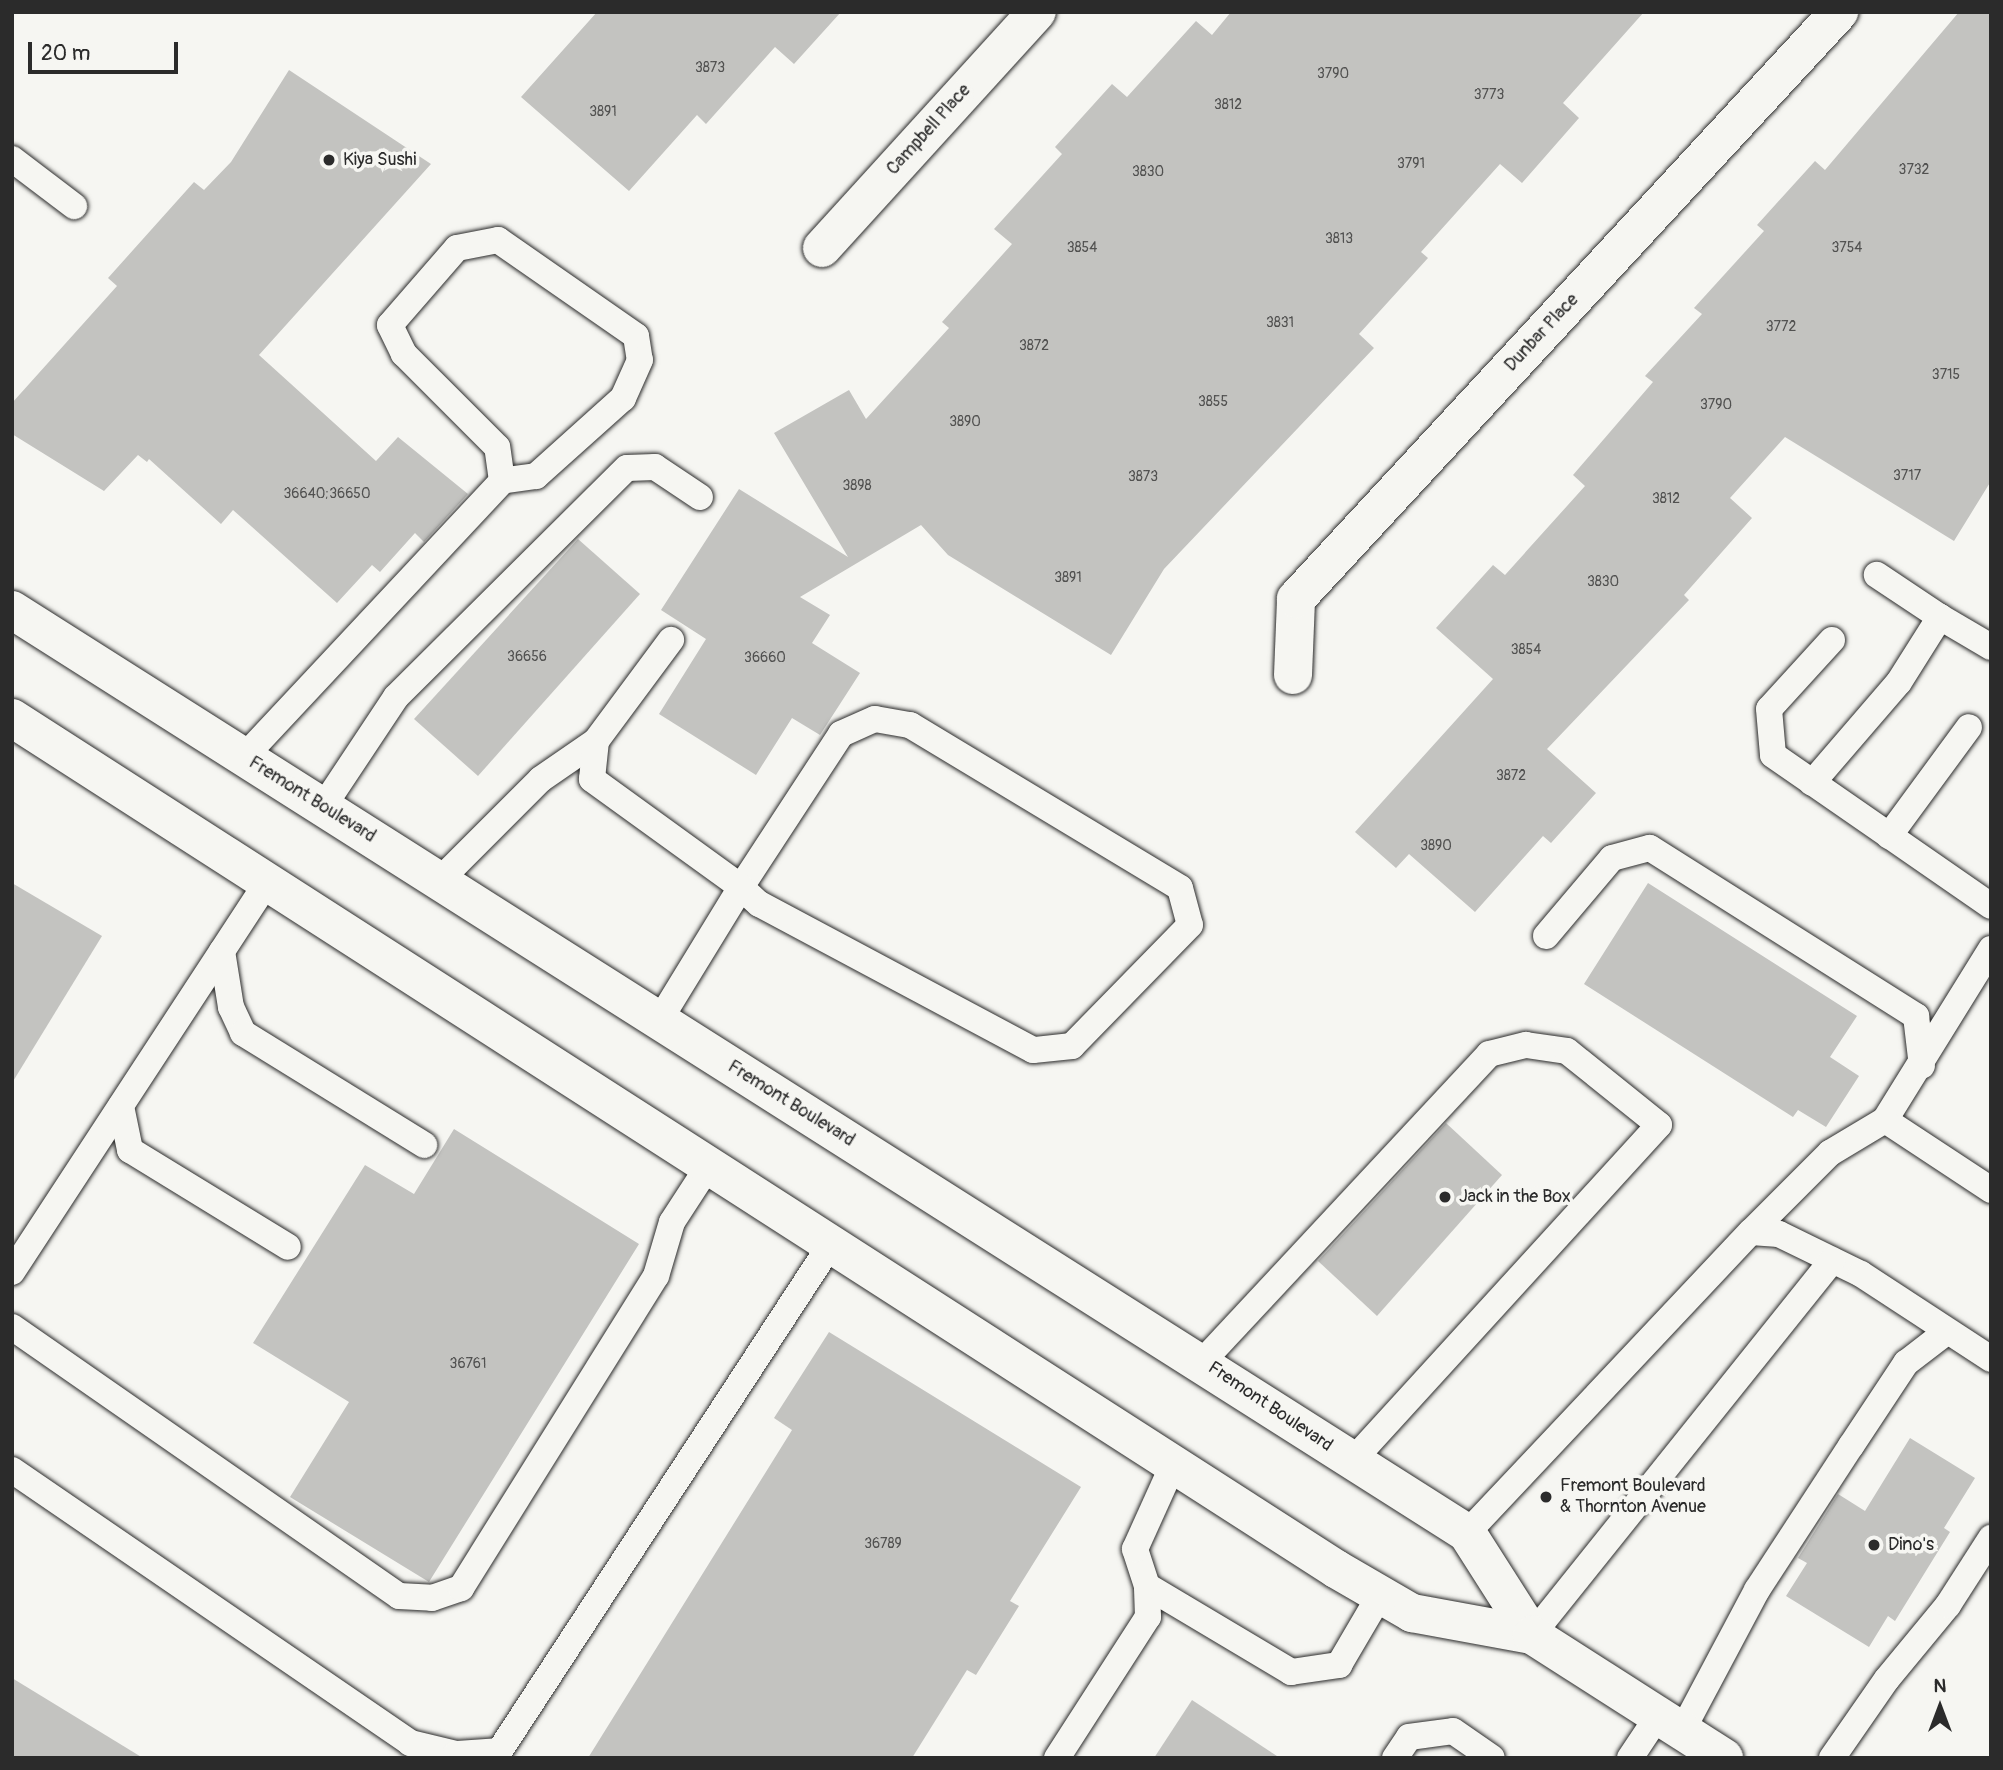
<!DOCTYPE html>
<html>
<head>
<meta charset="utf-8">
<style>
  body { margin:0 }
  #map { position:relative; width:2003px; height:1770px; overflow:hidden; background:#f6f6f2; font-family:Pangolin,sans-serif }
  div>[style] { position:absolute }
  .building>* { inset:0; background:#c3c3c0 }
  .roads { filter:drop-shadow(0 0 2px #2b2b2b) drop-shadow(0 0 2px #2b2b2b) }
  .lane>* { height:26px; margin:-13px; padding:0 13px; transform-origin:13px; border-radius:13px; background:#f6f6f2 }
  .street>* { height:38px; margin:-19px; padding:0 19px; transform-origin:19px; border-radius:19px; background:#f6f6f2 }
  .primary>* { height:38px; margin:-19px; padding:0 19px; transform-origin:19px; border-radius:19px; background:#f6f6f2 }
  .dots>* { width:19px; height:19px; translate:-50% -50%; box-sizing:border-box; border:4px solid #f6f6f2; border-radius:50% }
  span { translate:-50% -50%; white-space:nowrap; text-align:center; line-height:1.15; -webkit-text-stroke:7px #f6f6f2; paint-order:stroke }
  .number-label { font-size:14px; color:#515150 }
  .number-label span { -webkit-text-stroke-width:0 }
  .street-label { font-size:18px; color:#2b2b2b }
  .poi-label { font-size:18px; color:#2b2b2b }
  .left { translate:0 -50%; text-align:left }
  .frame { position:absolute; inset:0; border:14px solid #2b2b2b; pointer-events:none }
  .north { position:absolute; left:1905px; top:1672px; width:70px; height:70px; -webkit-text-stroke:5px #f6f6f2; paint-order:stroke; rotate:0deg; font-size:19px; font-weight:700; line-height:28px; text-align:center; color:#2b2b2b }
  .north::after { content:''; display:block; margin:auto; width:24px; height:32px; background:#2b2b2b; clip-path:polygon(50% 0,100% 100%,50% 72%,0 100%) }
  .scale { position:absolute; left:28px; top:42px; width:150px; height:32px; box-sizing:border-box; border:4px solid #2b2b2b; border-top:0; padding-left:9px; font-size:21px; line-height:24px; white-space:nowrap; color:#2b2b2b; -webkit-text-stroke:5px #f6f6f2; paint-order:stroke }
</style>
</head>
<body>
<div id="map">
  <div class="building">
    <i style="clip-path:polygon(597px 12px,841px 12px,794px 64px,775px 47px,706px 124px,697px 115px,629px 191px,521px 97px)"></i>
    <i style="clip-path:polygon(1231px 12px,1644px 12px,1563px 103px,1579px 118px,1522px 183px,1500px 164px,1421px 252px,1428px 258px,1359px 334px,1374px 348px,1164px 569px,1111px 655px,948px 555px,921px 525px,800px 597px,830px 615px,812px 643px,860px 673px,820px 735px,792px 718px,756px 775px,659px 714px,706px 639px,661px 610px,739px 489px,848px 557px,774px 433px,849px 390px,866px 419px,949px 328px,942px 322px,1012px 244px,994px 229px,1062px 154px,1055px 147px,1112px 84px,1127px 97px,1196px 21px,1212px 35px)"></i>
    <i style="clip-path:polygon(1959px 12px,1991px 12px,1991px 481px,1954px 541px,1785px 437px,1730px 498px,1752px 518px,1684px 595px,1689px 600px,1547px 749px,1596px 793px,1551px 843px,1543px 836px,1475px 912px,1409px 854px,1396px 868px,1355px 832px,1493px 679px,1436px 628px,1493px 565px,1505px 575px,1585px 486px,1573px 475px,1653px 382px,1645px 376px,1702px 314px,1694px 308px,1764px 231px,1757px 225px,1815px 161px,1825px 170px)"></i>
    <i style="clip-path:polygon(289px 70px,431px 164px,259px 355px,376px 461px,398px 437px,468px 494px,424px 542px,415px 533px,380px 572px,372px 565px,337px 603px,233px 510px,221px 524px,149px 459px,147px 462px,138px 455px,104px 491px,12px 434px,12px 403px,117px 286px,108px 278px,194px 182px,204px 190px,231px 162px)"></i>
    <i style="clip-path:polygon(578px 539px,640px 594px,478px 776px,414px 719px)"></i>
    <i style="clip-path:polygon(12px 883px,102px 936px,12px 1083px)"></i>
    <i style="clip-path:polygon(1648px 883px,1857px 1016px,1830px 1057px,1859px 1076px,1826px 1127px,1798px 1110px,1793px 1117px,1584px 984px)"></i>
    <i style="clip-path:polygon(1446px 1123px,1502px 1175px,1377px 1316px,1318px 1261px)"></i>
    <i style="clip-path:polygon(454px 1129px,639px 1244px,429px 1582px,290px 1497px,349px 1402px,253px 1343px,365px 1165px,414px 1194px)"></i>
    <i style="clip-path:polygon(829px 1332px,1081px 1487px,1010px 1601px,1019px 1606px,976px 1675px,967px 1670px,912px 1758px,588px 1758px,792px 1430px,774px 1418px)"></i>
    <i style="clip-path:polygon(1910px 1438px,1975px 1478px,1944px 1528px,1950px 1532px,1895px 1621px,1888px 1616px,1869px 1647px,1786px 1596px,1807px 1563px,1798px 1558px,1838px 1494px,1865px 1511px)"></i>
    <i style="clip-path:polygon(12px 1678px,143px 1758px,12px 1758px)"></i>
    <i style="clip-path:polygon(1192px 1700px,1280px 1758px,1154px 1758px)"></i>
  </div>
  <div class="roads">
    <div class="lane">
      <i style="left:12px;top:159px;width:78px;rotate:37.2deg"></i>
      <i style="left:1940px;top:617px;width:59px;rotate:30.5deg"></i>
      <i style="left:1832px;top:640px;width:93px;rotate:132.4deg"></i>
      <i style="left:1769px;top:709px;width:46px;rotate:85deg"></i>
      <i style="left:1773px;top:755px;width:265px;rotate:34.7deg"></i>
      <i style="left:875px;top:719px;width:36px;rotate:10deg"></i>
      <i style="left:910px;top:725px;width:315px;rotate:31.1deg"></i>
      <i style="left:1180px;top:888px;width:38px;rotate:75deg"></i>
      <i style="left:1190px;top:925px;width:169px;rotate:134.3deg"></i>
      <i style="left:1072px;top:1046px;width:39px;rotate:174deg"></i>
      <i style="left:1033px;top:1050px;width:310px;rotate:-151.9deg"></i>
      <i style="left:759px;top:904px;width:25px;rotate:-137deg"></i>
      <i style="left:741px;top:887px;width:183px;rotate:-56.8deg"></i>
      <i style="left:841px;top:734px;width:37px;rotate:-24deg"></i>
      <i style="left:244px;top:757px;width:378px;rotate:-46.9deg"></i>
      <i style="left:502px;top:481px;width:34px;rotate:-98deg"></i>
      <i style="left:497px;top:447px;width:132px;rotate:-135deg"></i>
      <i style="left:404px;top:354px;width:32px;rotate:-116deg"></i>
      <i style="left:390px;top:325px;width:102px;rotate:-49deg"></i>
      <i style="left:457px;top:248px;width:42px;rotate:-11deg"></i>
      <i style="left:498px;top:240px;width:168px;rotate:34.8deg"></i>
      <i style="left:636px;top:336px;width:24px;rotate:81deg"></i>
      <i style="left:640px;top:360px;width:42px;rotate:114.1deg"></i>
      <i style="left:623px;top:398px;width:117px;rotate:138.1deg"></i>
      <i style="left:536px;top:476px;width:34px;rotate:172deg"></i>
      <i style="left:1812px;top:783px;width:133px;rotate:-49.3deg"></i>
      <i style="left:1899px;top:682px;width:77px;rotate:-57.8deg"></i>
      <i style="left:1940px;top:617px;width:76px;rotate:-146.3deg"></i>
      <i style="left:323px;top:807px;width:132px;rotate:-56.4deg"></i>
      <i style="left:396px;top:697px;width:325px;rotate:-44.8deg"></i>
      <i style="left:627px;top:468px;width:28px;rotate:-2deg"></i>
      <i style="left:655px;top:467px;width:54px;rotate:33.7deg"></i>
      <i style="left:1889px;top:836px;width:135px;rotate:-53.7deg"></i>
      <i style="left:439px;top:881px;width:144px;rotate:-45deg"></i>
      <i style="left:541px;top:779px;width:67px;rotate:-34.6deg"></i>
      <i style="left:1546px;top:936px;width:102px;rotate:-49.8deg"></i>
      <i style="left:1612px;top:858px;width:39px;rotate:-15deg"></i>
      <i style="left:1650px;top:848px;width:315px;rotate:32.3deg"></i>
      <i style="left:1916px;top:1016px;width:50px;rotate:83.2deg"></i>
      <i style="left:1991px;top:949px;width:201px;rotate:121.8deg"></i>
      <i style="left:1885px;top:1120px;width:127px;rotate:33.4deg"></i>
      <i style="left:222px;top:951px;width:57px;rotate:80.9deg"></i>
      <i style="left:231px;top:1007px;width:29px;rotate:65deg"></i>
      <i style="left:243px;top:1033px;width:213px;rotate:31.7deg"></i>
      <i style="left:659px;top:1021px;width:157px;rotate:-58.5deg"></i>
      <i style="left:741px;top:887px;width:184px;rotate:-144.1deg"></i>
      <i style="left:592px;top:779px;width:38px;rotate:-84deg"></i>
      <i style="left:596px;top:741px;width:126px;rotate:-53.4deg"></i>
      <i style="left:121px;top:1106px;width:45px;rotate:78.4deg"></i>
      <i style="left:130px;top:1150px;width:185px;rotate:31.5deg"></i>
      <i style="left:1751px;top:1232px;width:112px;rotate:-45deg"></i>
      <i style="left:1830px;top:1153px;width:64px;rotate:-31deg"></i>
      <i style="left:12px;top:1272px;width:466px;rotate:-56.8deg"></i>
      <i style="left:12px;top:1327px;width:471px;rotate:34.8deg"></i>
      <i style="left:399px;top:1596px;width:33px;rotate:3deg"></i>
      <i style="left:432px;top:1598px;width:31px;rotate:-19deg"></i>
      <i style="left:461px;top:1588px;width:368px;rotate:-58deg"></i>
      <i style="left:656px;top:1276px;width:56px;rotate:-73.5deg"></i>
      <i style="left:672px;top:1222px;width:68px;rotate:-57deg"></i>
      <i style="left:1202px;top:1362px;width:421px;rotate:-47deg"></i>
      <i style="left:1489px;top:1054px;width:38px;rotate:-14deg"></i>
      <i style="left:1526px;top:1045px;width:41px;rotate:8.3deg"></i>
      <i style="left:1567px;top:1051px;width:118px;rotate:38.8deg"></i>
      <i style="left:1659px;top:1125px;width:457px;rotate:132.4deg"></i>
      <i style="left:12px;top:1470px;width:483px;rotate:34.4deg"></i>
      <i style="left:410px;top:1743px;width:47px;rotate:13.4deg"></i>
      <i style="left:456px;top:1754px;width:43px;rotate:-4deg"></i>
      <i style="left:1467px;top:1533px;width:414px;rotate:-46.7deg"></i>
      <i style="left:1751px;top:1232px;width:28px;rotate:4deg"></i>
      <i style="left:1779px;top:1234px;width:91px;rotate:26deg"></i>
      <i style="left:1861px;top:1274px;width:155px;rotate:33.2deg"></i>
      <i style="left:1147px;top:1586px;width:168px;rotate:30.8deg"></i>
      <i style="left:1291px;top:1672px;width:49px;rotate:-8.3deg"></i>
      <i style="left:1339px;top:1665px;width:81px;rotate:-59.6deg"></i>
      <i style="left:1532px;top:1635px;width:480px;rotate:-51.3deg"></i>
      <i style="left:1682px;top:1731px;width:160px;rotate:-62deg"></i>
      <i style="left:1757px;top:1590px;width:172px;rotate:-56.9deg"></i>
      <i style="left:1851px;top:1446px;width:100px;rotate:-56.5deg"></i>
      <i style="left:1906px;top:1363px;width:49px;rotate:-37.6deg"></i>
      <i style="left:495px;top:1758px;width:614px;rotate:-56.83deg"></i>
      <i style="left:1057px;top:1758px;width:168px;rotate:-57.2deg"></i>
      <i style="left:1148px;top:1617px;width:31px;rotate:-92deg"></i>
      <i style="left:1147px;top:1586px;width:39px;rotate:-108deg"></i>
      <i style="left:1135px;top:1549px;width:92px;rotate:-65.7deg"></i>
      <i style="left:1395px;top:1758px;width:25px;rotate:-56deg"></i>
      <i style="left:1409px;top:1737px;width:44px;rotate:-7.8deg"></i>
      <i style="left:1453px;top:1731px;width:47px;rotate:34.7deg"></i>
      <i style="left:1630px;top:1758px;width:50px;rotate:-56.3deg"></i>
      <i style="left:1832px;top:1758px;width:96px;rotate:-55.2deg"></i>
      <i style="left:1887px;top:1679px;width:96px;rotate:-50.5deg"></i>
      <i style="left:1948px;top:1605px;width:80px;rotate:-57.3deg"></i>
    </div>
    <div class="street">
      <i style="left:822px;top:248px;width:319px;rotate:-47.7deg"></i>
      <i style="left:1293px;top:675px;width:76px;rotate:-87.7deg"></i>
      <i style="left:1296px;top:599px;width:800px;rotate:-47.23deg"></i>
    </div>
    <div class="primary">
      <i style="left:12px;top:610px;width:1723px;rotate:32.39deg"></i>
      <i style="left:1467px;top:1533px;width:121px;rotate:57.5deg"></i>
      <i style="left:12px;top:718px;width:1574px;rotate:32.73deg"></i>
      <i style="left:1336px;top:1569px;width:88px;rotate:30.1deg"></i>
      <i style="left:1412px;top:1613px;width:122px;rotate:10.4deg"></i>
      <i style="left:1532px;top:1635px;width:228px;rotate:32.6deg"></i>
    </div>
  </div>
  <div class="dots">
    <i style="left:329px;top:160px;background:#2b2b2b"></i>
    <i style="left:1445px;top:1197px;background:#2b2b2b"></i>
    <i style="left:1546px;top:1497px;background:#2b2b2b"></i>
    <i style="left:1874px;top:1545px;background:#2b2b2b"></i>
  </div>
  <div class="number-label">
    <span style="left:710px;top:68px">3873</span>
    <span style="left:1333px;top:74px">3790</span>
    <span style="left:1489px;top:95px">3773</span>
    <span style="left:1228px;top:105px">3812</span>
    <span style="left:603px;top:112px">3891</span>
    <span style="left:1411px;top:164px">3791</span>
    <span style="left:1914px;top:170px">3732</span>
    <span style="left:1148px;top:172px">3830</span>
    <span style="left:1339px;top:239px">3813</span>
    <span style="left:1082px;top:248px">3854</span>
    <span style="left:1847px;top:248px">3754</span>
    <span style="left:1280px;top:323px">3831</span>
    <span style="left:1781px;top:327px">3772</span>
    <span style="left:1034px;top:346px">3872</span>
    <span style="left:1946px;top:375px">3715</span>
    <span style="left:1213px;top:402px">3855</span>
    <span style="left:1716px;top:405px">3790</span>
    <span style="left:965px;top:422px">3890</span>
    <span style="left:1907px;top:476px">3717</span>
    <span style="left:1143px;top:477px">3873</span>
    <span style="left:857px;top:486px">3898</span>
    <span style="left:327px;top:494px">36640;36650</span>
    <span style="left:1666px;top:499px">3812</span>
    <span style="left:1068px;top:578px">3891</span>
    <span style="left:1603px;top:582px">3830</span>
    <span style="left:1526px;top:650px">3854</span>
    <span style="left:527px;top:657px">36656</span>
    <span style="left:765px;top:658px">36660</span>
    <span style="left:1511px;top:776px">3872</span>
    <span style="left:1436px;top:846px">3890</span>
    <span style="left:468px;top:1364px">36761</span>
    <span style="left:883px;top:1544px">36789</span>
  </div>
  <div class="street-label">
    <span style="left:929px;top:130px;rotate:-48deg">Campbell Place</span>
    <span style="left:1542px;top:333px;rotate:-47deg">Dunbar Place</span>
    <span style="left:312px;top:800px;rotate:32deg">Fremont Boulevard</span>
    <span style="left:791px;top:1104px;rotate:32deg">Fremont Boulevard</span>
    <span style="left:1270px;top:1407px;rotate:34deg">Fremont Boulevard</span>
  </div>
  <div class="poi-label">
    <span class="left" style="left:343px;top:160px">Kiya Sushi</span>
    <span class="left" style="left:1459px;top:1197px">Jack in the Box</span>
    <span class="left" style="left:1560px;top:1497px">Fremont Boulevard<br>&amp; Thornton Avenue</span>
    <span class="left" style="left:1888px;top:1545px">Dino's</span>
  </div>
  <div class="frame"></div>
  <div class="north">N</div>
  <div class="scale">20 m</div>
</div>
</body>
</html>
